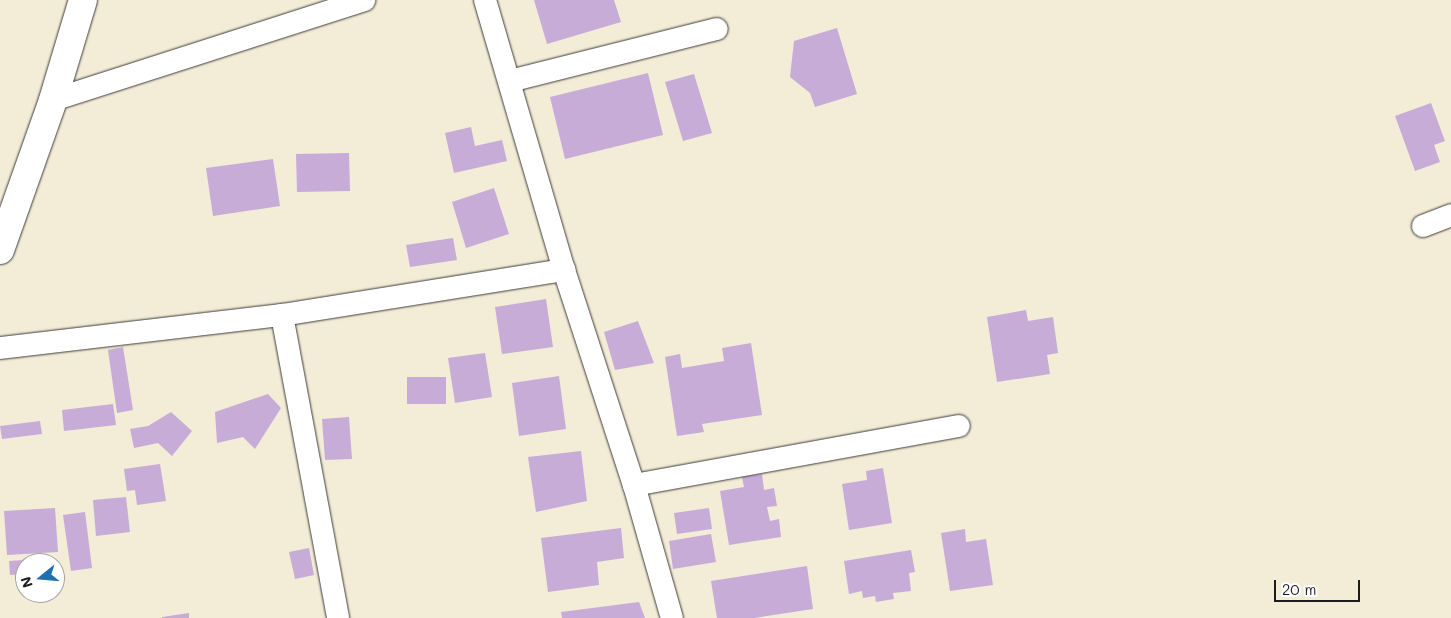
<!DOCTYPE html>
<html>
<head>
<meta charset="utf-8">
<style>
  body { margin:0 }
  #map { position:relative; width:1451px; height:618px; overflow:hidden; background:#f3ecd7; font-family:Mali,sans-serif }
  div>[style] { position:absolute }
  .building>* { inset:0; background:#c7acd8 }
  .roads { filter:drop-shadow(0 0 1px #3c3b38) drop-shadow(0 0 1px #3c3b38) }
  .minor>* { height:22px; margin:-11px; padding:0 11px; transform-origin:11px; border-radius:11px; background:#fff }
  .tertiary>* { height:28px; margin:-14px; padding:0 14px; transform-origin:14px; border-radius:14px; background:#fff }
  span { translate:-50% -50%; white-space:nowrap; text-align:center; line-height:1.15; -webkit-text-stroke:4px #fff; paint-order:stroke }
  .north { position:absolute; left:15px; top:553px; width:50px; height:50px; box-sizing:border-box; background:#fff; border:1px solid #a4a4a4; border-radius:50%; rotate:253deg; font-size:14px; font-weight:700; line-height:20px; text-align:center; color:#1c1c1c }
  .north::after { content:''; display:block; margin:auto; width:18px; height:22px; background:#1f6fb2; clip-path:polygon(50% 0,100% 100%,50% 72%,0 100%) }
  .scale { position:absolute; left:1274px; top:580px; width:86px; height:22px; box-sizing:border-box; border:2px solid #1c1c1c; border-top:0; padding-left:6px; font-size:15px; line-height:18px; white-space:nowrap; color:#1c1c1c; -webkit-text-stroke:4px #fff; paint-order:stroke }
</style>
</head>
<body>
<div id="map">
  <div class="building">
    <i style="clip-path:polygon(534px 0,614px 0,621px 22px,547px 44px)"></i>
    <i style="clip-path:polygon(837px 28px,857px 94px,815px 107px,810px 93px,790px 77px,794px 41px)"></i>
    <i style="clip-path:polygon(648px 73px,663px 135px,565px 159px,550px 97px)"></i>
    <i style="clip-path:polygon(694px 74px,712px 133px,683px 141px,665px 82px)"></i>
    <i style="clip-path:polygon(1431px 103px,1445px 141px,1434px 145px,1440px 162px,1415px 171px,1395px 116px)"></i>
    <i style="clip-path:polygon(471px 127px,475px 146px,502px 140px,507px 161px,454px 173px,445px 133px)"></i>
    <i style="clip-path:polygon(349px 153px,350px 191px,297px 192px,296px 154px)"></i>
    <i style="clip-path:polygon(273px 159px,280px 206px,213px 216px,206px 168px)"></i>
    <i style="clip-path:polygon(494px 188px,509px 234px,466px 248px,452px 202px)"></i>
    <i style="clip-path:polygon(453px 238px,457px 260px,410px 267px,406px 245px)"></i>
    <i style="clip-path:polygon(546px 299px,553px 347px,502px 354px,495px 307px)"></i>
    <i style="clip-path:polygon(1026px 310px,1028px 321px,1053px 317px,1058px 353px,1047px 355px,1050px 374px,997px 382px,987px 317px)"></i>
    <i style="clip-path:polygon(638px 321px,654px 363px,615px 370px,604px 332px)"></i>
    <i style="clip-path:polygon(751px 343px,762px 415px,702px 424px,704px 432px,677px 436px,665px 357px,680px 354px,682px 368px,724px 361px,722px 348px)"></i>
    <i style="clip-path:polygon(123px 347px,133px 410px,117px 413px,108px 350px)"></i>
    <i style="clip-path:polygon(485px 353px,492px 397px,455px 403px,448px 358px)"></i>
    <i style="clip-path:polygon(559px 376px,566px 429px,519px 436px,512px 383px)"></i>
    <i style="clip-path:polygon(407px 377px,446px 377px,446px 404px,407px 404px)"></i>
    <i style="clip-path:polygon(268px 394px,281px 408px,255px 449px,243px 437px,217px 443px,215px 412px)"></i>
    <i style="clip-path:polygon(113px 404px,116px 425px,64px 431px,62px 410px)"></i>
    <i style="clip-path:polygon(171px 412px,192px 431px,172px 456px,158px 443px,134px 448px,130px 429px,148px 426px)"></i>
    <i style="clip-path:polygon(349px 417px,352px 459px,325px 460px,322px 419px)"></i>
    <i style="clip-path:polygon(40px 421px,42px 434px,2px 439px,0 426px)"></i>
    <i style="clip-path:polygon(581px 451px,587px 501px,536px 512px,528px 457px)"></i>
    <i style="clip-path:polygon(160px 464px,166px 501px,137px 505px,135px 490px,127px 491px,124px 469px)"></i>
    <i style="clip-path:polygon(883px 468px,892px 523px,849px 530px,842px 484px,867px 480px,866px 471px)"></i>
    <i style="clip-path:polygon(762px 474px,764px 490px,774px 488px,777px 506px,767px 507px,770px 521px,779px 519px,781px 537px,729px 545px,720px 491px,744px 487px,742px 477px)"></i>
    <i style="clip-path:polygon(126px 497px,130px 532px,96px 536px,93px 500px)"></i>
    <i style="clip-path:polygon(55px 508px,58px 552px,7px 555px,4px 511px)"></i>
    <i style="clip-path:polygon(709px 508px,712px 529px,677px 534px,674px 513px)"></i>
    <i style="clip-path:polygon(85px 512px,92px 568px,71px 571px,63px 515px)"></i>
    <i style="clip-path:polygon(621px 528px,624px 558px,597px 562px,599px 585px,548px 592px,541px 538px)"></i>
    <i style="clip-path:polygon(965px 529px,966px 542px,986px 539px,993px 585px,950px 591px,941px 533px)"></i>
    <i style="clip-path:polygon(711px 534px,716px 562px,673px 569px,669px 541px)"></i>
    <i style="clip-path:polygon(309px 548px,314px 575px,295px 579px,289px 552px)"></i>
    <i style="clip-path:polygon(911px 550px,915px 572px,909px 573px,911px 591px,893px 593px,894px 599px,876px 602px,875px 596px,863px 598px,862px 591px,849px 594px,844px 561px)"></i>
    <i style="clip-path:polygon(38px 559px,38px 563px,25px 563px,25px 574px,10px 575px,9px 561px)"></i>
    <i style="clip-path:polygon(807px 566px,813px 609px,754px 618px,717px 618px,711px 581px)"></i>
    <i style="clip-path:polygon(639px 602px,645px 618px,562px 618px,561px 612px)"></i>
    <i style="clip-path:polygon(189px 613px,189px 618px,162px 618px,162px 617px)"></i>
  </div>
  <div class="roads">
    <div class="minor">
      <i style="left:485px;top:0;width:281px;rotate:73.7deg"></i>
      <i style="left:564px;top:270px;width:226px;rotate:72deg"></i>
      <i style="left:634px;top:485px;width:138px;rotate:74.1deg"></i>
      <i style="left:510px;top:81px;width:213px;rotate:-14.1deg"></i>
      <i style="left:53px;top:100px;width:327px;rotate:-17.8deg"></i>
      <i style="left:1423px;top:226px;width:30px;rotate:-21deg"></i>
      <i style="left:282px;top:315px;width:308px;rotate:79.5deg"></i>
      <i style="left:0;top:348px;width:284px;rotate:-6.7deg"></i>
      <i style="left:282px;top:315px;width:286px;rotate:-9.1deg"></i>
      <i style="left:634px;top:485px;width:330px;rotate:-10.3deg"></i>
    </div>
    <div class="tertiary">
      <i style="left:0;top:250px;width:159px;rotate:-70.5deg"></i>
      <i style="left:53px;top:100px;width:104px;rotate:-73.3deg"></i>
    </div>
  </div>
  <div class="north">N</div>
  <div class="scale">20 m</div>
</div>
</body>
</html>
